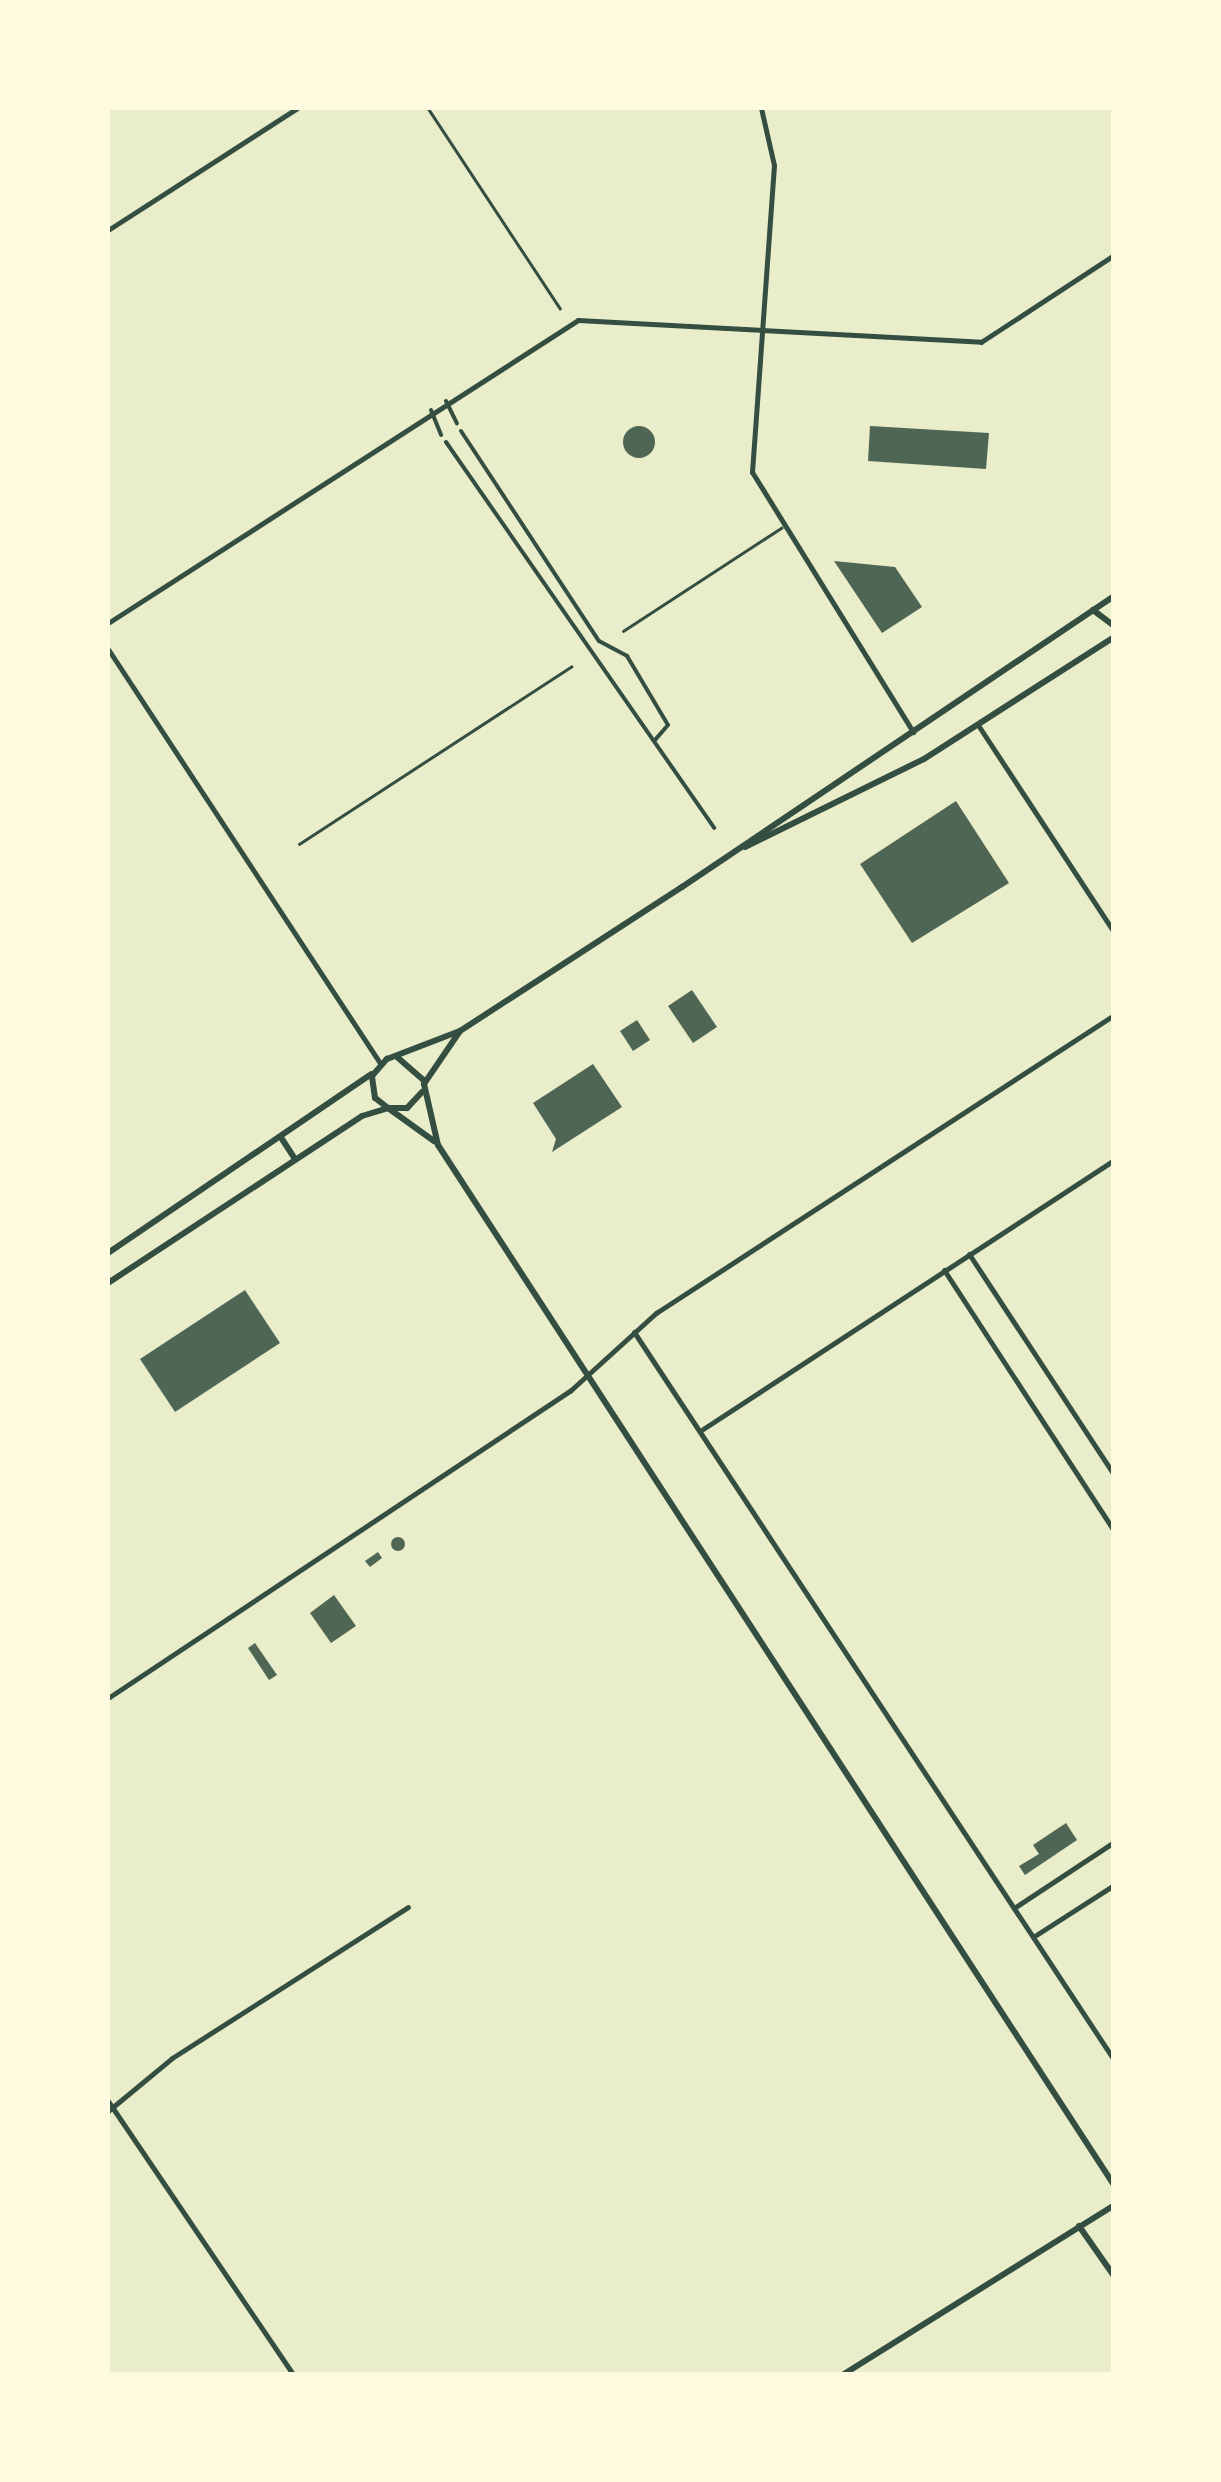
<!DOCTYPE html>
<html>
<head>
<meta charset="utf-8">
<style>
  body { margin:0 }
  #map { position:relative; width:1221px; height:2482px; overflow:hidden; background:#e9edc9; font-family:Manrope,sans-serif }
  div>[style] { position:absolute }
  .building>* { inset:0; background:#4f6655 }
  .round { border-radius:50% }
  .path>* { height:2.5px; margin:-1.25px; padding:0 1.25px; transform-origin:1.25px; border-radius:1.25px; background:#344e41 }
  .service>* { height:2.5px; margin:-1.25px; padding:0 1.25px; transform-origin:1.25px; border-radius:1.25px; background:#344e41 }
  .pedestrian>* { height:4px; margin:-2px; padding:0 2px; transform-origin:2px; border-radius:2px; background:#344e41 }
  .minor>* { height:5px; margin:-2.5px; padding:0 2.5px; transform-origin:2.5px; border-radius:2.5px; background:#344e41 }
  .tertiary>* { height:5px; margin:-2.5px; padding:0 2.5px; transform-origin:2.5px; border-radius:2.5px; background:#344e41 }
  .secondary>* { height:6px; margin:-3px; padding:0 3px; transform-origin:3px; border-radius:3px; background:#344e41 }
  span { translate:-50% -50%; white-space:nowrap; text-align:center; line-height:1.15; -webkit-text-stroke:9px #fefae0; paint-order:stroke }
  .frame { position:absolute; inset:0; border:110px solid #fefae0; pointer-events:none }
</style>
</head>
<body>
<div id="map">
  <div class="building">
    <i style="clip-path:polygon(870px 426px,989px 433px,986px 469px,868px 461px)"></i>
    <i class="round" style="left:623px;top:426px;width:32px;height:32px"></i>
    <i style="clip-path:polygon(834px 561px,895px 567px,922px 607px,882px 633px)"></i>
    <i style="clip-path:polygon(956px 801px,1009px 883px,912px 943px,860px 864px)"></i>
    <i style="clip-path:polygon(692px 990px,717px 1027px,693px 1043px,668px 1006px)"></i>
    <i style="clip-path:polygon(637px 1020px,650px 1040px,633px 1051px,620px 1031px)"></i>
    <i style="clip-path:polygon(593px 1064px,622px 1107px,552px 1152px,556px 1139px,533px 1103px)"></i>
    <i style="clip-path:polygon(245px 1290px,280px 1343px,175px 1412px,140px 1359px)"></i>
    <i class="round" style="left:391px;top:1537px;width:14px;height:14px"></i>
    <i style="clip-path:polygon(378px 1552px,382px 1558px,370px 1567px,365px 1561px)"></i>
    <i style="clip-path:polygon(334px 1595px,356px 1626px,331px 1643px,310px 1613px)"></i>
    <i style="clip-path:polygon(255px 1643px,277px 1675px,269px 1680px,248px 1648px)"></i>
    <i style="clip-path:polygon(1066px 1823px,1077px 1840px,1025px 1875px,1019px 1866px,1039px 1854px,1033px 1845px)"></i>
  </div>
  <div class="path">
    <i style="left:428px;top:108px;width:240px;rotate:56.6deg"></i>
  </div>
  <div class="service">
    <i style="left:623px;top:631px;width:189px;rotate:-33.1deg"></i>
    <i style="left:299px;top:844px;width:325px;rotate:-33.1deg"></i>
  </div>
  <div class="pedestrian">
    <i style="left:446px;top:401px;width:25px;rotate:64deg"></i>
    <i style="left:431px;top:410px;width:27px;rotate:68deg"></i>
    <i style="left:461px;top:431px;width:251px;rotate:56.7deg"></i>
    <i style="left:599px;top:641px;width:32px;rotate:28deg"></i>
    <i style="left:627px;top:656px;width:80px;rotate:59.3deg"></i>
    <i style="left:668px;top:725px;width:21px;rotate:131deg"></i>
    <i style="left:446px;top:442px;width:470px;rotate:55.2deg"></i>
  </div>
  <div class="minor">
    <i style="left:761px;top:108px;width:58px;rotate:77.2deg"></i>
    <i style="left:774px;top:165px;width:308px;rotate:94.1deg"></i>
    <i style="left:752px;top:472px;width:306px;rotate:58.2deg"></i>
    <i style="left:108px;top:230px;width:225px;rotate:-32.8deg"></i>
    <i style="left:108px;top:623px;width:559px;rotate:-32.81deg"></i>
    <i style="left:578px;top:320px;width:404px;rotate:3.1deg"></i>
    <i style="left:981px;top:342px;width:159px;rotate:-33.2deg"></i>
    <i style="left:978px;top:725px;width:248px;rotate:56.7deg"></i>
    <i style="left:969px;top:1254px;width:264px;rotate:56.7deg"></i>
    <i style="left:944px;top:1270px;width:311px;rotate:56.9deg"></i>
    <i style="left:634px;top:1332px;width:872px;rotate:56.6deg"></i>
    <i style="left:703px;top:1429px;width:491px;rotate:-33.2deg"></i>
    <i style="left:108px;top:1698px;width:556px;rotate:-33.63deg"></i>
    <i style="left:571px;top:1390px;width:115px;rotate:-42.2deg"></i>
    <i style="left:656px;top:1313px;width:546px;rotate:-33.05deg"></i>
    <i style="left:1014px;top:1908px;width:120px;rotate:-33.4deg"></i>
    <i style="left:1033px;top:1937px;width:96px;rotate:-32.7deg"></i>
    <i style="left:108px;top:2111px;width:83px;rotate:-39.6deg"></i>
    <i style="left:172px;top:2058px;width:280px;rotate:-32.6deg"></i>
  </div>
  <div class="tertiary">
    <i style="left:108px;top:649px;width:495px;rotate:56.7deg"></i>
    <i style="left:108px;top:2101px;width:330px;rotate:55.9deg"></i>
  </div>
  <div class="secondary">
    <i style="left:1093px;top:610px;width:26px;rotate:37deg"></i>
    <i style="left:745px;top:847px;width:199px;rotate:-26.2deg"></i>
    <i style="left:924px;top:759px;width:226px;rotate:-32.7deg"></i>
    <i style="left:460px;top:1031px;width:64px;rotate:124.2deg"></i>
    <i style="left:424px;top:1084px;width:63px;rotate:77.1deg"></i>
    <i style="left:438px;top:1145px;width:1240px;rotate:56.98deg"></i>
    <i style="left:397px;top:1057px;width:35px;rotate:41deg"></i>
    <i style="left:422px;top:1092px;width:22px;rotate:133deg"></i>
    <i style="left:407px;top:1108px;width:19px;rotate:180deg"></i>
    <i style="left:388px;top:1108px;width:16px;rotate:-142deg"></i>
    <i style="left:375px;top:1098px;width:22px;rotate:-98deg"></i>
    <i style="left:372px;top:1076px;width:23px;rotate:-49deg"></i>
    <i style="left:387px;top:1059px;width:78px;rotate:-21deg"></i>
    <i style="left:460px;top:1031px;width:265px;rotate:-33deg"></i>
    <i style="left:682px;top:887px;width:521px;rotate:-33.96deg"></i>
    <i style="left:282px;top:1139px;width:24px;rotate:57deg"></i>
    <i style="left:108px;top:1253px;width:318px;rotate:-34.2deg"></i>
    <i style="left:108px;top:1283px;width:304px;rotate:-33.3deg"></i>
    <i style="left:362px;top:1116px;width:27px;rotate:-17deg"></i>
    <i style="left:388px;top:1108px;width:57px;rotate:35.7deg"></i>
    <i style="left:1079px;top:2226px;width:61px;rotate:55deg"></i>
    <i style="left:844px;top:2374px;width:319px;rotate:-32deg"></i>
  </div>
  <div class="frame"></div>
</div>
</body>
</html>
